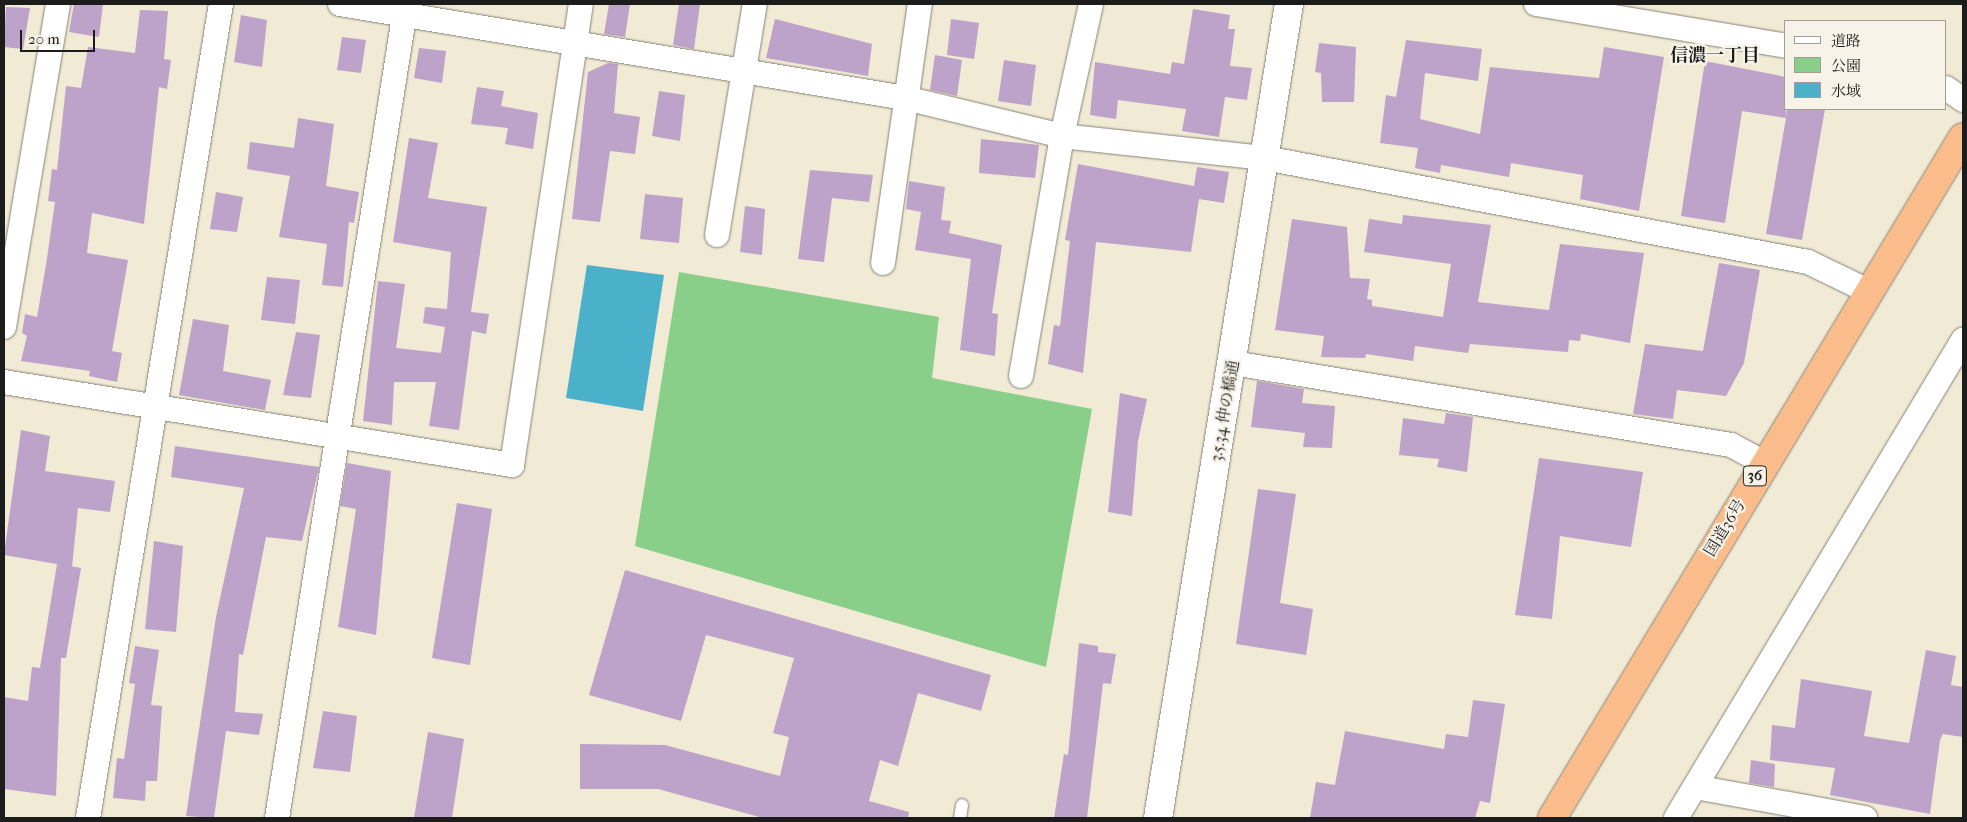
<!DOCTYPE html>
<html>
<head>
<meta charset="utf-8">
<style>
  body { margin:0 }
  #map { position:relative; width:1967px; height:822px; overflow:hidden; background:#f1ead5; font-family:"IM FELL French Canon","Noto Serif JP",serif }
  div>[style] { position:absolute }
  .green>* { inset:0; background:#89cf89 }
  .water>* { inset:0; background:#4bb0ca }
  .building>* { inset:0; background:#bda2c9 }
  .roads { filter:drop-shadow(0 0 1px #868378) drop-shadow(0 0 1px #868378) }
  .service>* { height:12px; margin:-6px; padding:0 6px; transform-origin:6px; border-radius:6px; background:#fff }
  .minor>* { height:24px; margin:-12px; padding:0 12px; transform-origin:12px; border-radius:12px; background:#fff }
  .tertiary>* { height:28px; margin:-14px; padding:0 14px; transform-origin:14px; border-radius:14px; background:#fff }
  .trunk>* { height:28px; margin:-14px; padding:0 14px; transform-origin:14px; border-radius:14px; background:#fabc8b }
  span { translate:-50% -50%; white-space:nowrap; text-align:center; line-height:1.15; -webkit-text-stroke:4.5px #f7f3e8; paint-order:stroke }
  .shield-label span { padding:1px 4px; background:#f7f3e8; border:1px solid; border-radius:4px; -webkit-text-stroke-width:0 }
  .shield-label { font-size:15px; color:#1c1c1c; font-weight:700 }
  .street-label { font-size:16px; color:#1c1c1c }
  .neighbourhood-label { font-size:18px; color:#1c1c1c; font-weight:700 }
  .frame { position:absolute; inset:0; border:5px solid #1c1c1c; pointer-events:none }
  .legend { position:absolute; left:1784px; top:20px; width:162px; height:90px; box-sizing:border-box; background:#f7f3e8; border:1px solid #9f9d96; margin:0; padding:6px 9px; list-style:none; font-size:15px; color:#1c1c1c }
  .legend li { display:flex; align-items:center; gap:10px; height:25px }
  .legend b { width:25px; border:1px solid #9f9d96 }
  .scale { position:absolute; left:20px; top:30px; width:75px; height:22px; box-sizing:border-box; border:2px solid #1c1c1c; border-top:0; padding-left:6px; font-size:15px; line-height:18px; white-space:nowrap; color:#1c1c1c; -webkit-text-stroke:4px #f7f3e8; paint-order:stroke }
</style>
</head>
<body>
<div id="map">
  <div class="green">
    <i style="clip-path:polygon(679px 272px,939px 317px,932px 378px,1092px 409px,1046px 667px,635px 546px)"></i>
  </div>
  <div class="water">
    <i style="clip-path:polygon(587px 265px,664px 275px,643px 411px,566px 398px)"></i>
  </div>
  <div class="building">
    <i style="clip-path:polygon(74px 4px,103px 4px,99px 37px,69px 32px)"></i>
    <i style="clip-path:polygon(609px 4px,630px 4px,625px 37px,604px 34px)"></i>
    <i style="clip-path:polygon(679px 4px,700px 4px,694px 49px,673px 45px)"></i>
    <i style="clip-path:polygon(6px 7px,30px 8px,23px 49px,4px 47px)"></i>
    <i style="clip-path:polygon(1193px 9px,1230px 15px,1228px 29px,1235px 29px,1230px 66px,1252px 68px,1247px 100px,1225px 97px,1219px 137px,1182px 131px,1186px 109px,1118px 100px,1116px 119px,1090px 115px,1095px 62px,1170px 74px,1172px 62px,1184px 64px)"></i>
    <i style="clip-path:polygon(140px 10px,168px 11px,164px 59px,171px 60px,167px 89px,159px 87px,144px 224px,92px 213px,87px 253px,128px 260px,112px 351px,122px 353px,117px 382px,89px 376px,90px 371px,21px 361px,27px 336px,22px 333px,25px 314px,37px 317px,46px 265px,55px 202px,48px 201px,52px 169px,57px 170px,66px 86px,81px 88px,88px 47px,135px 53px)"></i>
    <i style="clip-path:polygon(241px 15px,267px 20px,262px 67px,234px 62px)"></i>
    <i style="clip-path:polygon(775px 19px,872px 44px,868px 76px,766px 58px)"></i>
    <i style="clip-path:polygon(951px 19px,979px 23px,974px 59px,947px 55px)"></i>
    <i style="clip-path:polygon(342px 37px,366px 40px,361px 73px,337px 70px)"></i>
    <i style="clip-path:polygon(1406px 40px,1482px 49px,1478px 81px,1425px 73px,1420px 119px,1480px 134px,1490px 67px,1599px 78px,1604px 47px,1664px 57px,1639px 211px,1580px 199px,1583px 175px,1511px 163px,1509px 177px,1441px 165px,1440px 173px,1415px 168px,1418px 148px,1380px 143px,1386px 95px,1396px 97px)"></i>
    <i style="clip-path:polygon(1319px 43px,1356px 47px,1354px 102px,1322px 102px,1321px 73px,1315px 72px)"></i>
    <i style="clip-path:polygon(419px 48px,446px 51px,442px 83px,414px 78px)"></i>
    <i style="clip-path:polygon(935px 55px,962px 60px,957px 96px,930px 90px)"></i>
    <i style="clip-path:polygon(1004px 60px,1036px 65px,1031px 106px,998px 101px)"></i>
    <i style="clip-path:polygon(1705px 61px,1786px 77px,1786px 118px,1787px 109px,1825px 109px,1802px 240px,1766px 234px,1786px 118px,1742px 111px,1725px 223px,1681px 216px)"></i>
    <i style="clip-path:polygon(608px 63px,618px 64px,614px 113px,640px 117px,635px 154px,610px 151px,600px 222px,572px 219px,588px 72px)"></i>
    <i style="clip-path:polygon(477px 87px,504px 91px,501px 106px,538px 113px,533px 149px,505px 144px,508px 128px,471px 124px)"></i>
    <i style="clip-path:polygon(659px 91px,685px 95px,680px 141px,652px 136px)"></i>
    <i style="clip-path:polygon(298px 118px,334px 124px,326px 186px,359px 192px,354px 223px,349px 222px,343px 287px,322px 285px,327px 244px,279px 237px,290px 176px,247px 169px,250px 142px,294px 148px)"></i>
    <i style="clip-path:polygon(409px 138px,438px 143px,428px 198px,487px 207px,471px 312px,489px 314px,486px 334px,472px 331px,459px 430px,429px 426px,436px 382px,394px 382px,392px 425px,363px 421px,378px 281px,405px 284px,396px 348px,441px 353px,445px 327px,423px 323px,425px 307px,447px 309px,451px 252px,393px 242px)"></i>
    <i style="clip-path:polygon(981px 139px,1039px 145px,1035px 178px,979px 173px)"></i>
    <i style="clip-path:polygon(1078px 164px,1194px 186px,1197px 167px,1229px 172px,1224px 203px,1199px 199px,1191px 252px,1096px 242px,1083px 373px,1048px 364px,1054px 325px,1060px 326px,1070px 241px,1065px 240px)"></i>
    <i style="clip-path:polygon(810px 170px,873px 175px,869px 202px,832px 198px,824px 262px,798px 259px)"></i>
    <i style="clip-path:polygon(909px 181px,945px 187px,941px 220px,951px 221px,949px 233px,1002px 245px,992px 313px,998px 314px,995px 356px,960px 350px,971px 259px,915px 250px,921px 212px,906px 209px)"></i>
    <i style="clip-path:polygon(216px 192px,243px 197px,237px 232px,210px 229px)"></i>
    <i style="clip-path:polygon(645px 194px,683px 198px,679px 243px,640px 239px)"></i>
    <i style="clip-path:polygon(745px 206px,765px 209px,762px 255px,740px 252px)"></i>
    <i style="clip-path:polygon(1403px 215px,1491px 225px,1478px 302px,1549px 310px,1560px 244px,1644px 253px,1630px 343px,1581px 334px,1580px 341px,1569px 340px,1568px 352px,1470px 344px,1468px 353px,1415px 346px,1413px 361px,1366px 354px,1365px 358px,1321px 357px,1324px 336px,1275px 330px,1292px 219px,1347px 227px,1350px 278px,1370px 279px,1367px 299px,1372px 300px,1372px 306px,1443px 317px,1451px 264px,1364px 252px,1369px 219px,1402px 224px)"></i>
    <i style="clip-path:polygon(1719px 263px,1760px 270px,1744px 363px,1726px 396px,1677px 390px,1673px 419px,1633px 414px,1645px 344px,1703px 351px)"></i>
    <i style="clip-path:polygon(267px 277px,300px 280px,295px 324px,261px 320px)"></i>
    <i style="clip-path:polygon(193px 319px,229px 325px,223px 371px,271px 380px,265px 410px,179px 395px)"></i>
    <i style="clip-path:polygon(296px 332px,320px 335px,311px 398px,283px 395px)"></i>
    <i style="clip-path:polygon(1257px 381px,1304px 389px,1302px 403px,1335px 406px,1332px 448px,1303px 447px,1305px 433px,1251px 427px)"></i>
    <i style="clip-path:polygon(1120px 393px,1147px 399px,1138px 441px,1132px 516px,1108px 512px)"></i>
    <i style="clip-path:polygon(1446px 413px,1473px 417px,1467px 472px,1437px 467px,1439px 459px,1399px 455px,1403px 418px,1444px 424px)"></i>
    <i style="clip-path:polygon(21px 430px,50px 436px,45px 471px,115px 481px,110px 512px,78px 508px,72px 567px,64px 565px,81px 568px,66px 658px,61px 658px,56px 796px,4px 789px,4px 697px,28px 701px,32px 667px,40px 668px,57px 564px,4px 555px)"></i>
    <i style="clip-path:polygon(175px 446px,319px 467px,302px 541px,266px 537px,243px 655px,239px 654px,235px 712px,263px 714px,259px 735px,226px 731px,214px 818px,186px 816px,216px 617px,244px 488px,171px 477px)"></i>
    <i style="clip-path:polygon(1539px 458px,1643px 472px,1631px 547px,1560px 536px,1552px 619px,1515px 615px)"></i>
    <i style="clip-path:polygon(347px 463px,391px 471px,376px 635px,338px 627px,356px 509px,340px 506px)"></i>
    <i style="clip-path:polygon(1258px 489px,1296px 494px,1280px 603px,1313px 609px,1306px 655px,1236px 644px)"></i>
    <i style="clip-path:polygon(457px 503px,492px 509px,470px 665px,432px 658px)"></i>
    <i style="clip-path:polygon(154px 541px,183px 546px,176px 632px,145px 629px)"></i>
    <i style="clip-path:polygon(625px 570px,991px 675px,981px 711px,918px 693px,898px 766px,880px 760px,869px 801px,909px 812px,908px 818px,763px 818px,658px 789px,580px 789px,580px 744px,665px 745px,780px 776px,789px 737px,773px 733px,794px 658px,706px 635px,681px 721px,589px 695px)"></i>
    <i style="clip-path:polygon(1079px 643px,1098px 646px,1098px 652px,1116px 654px,1111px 684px,1103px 683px,1087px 818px,1054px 818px,1064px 754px,1068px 755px)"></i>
    <i style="clip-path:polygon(135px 646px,159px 650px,151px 705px,162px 706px,157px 781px,146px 781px,145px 801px,113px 798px,117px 758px,124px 759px,135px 684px,129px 683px)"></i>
    <i style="clip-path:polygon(1926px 650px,1956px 656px,1951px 685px,1963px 687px,1963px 737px,1943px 734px,1940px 740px,1930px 814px,1830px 795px,1835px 768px,1770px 760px,1772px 725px,1795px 728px,1801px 679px,1872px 691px,1864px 736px,1909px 743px)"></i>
    <i style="clip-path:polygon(1473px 700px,1505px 704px,1490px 803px,1480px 801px,1475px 818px,1310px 818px,1316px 782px,1335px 785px,1345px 731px,1444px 749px,1446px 734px,1468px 737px)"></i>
    <i style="clip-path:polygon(323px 711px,357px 716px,350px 772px,313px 768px)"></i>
    <i style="clip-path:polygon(428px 732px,464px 739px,452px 818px,414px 818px)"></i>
    <i style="clip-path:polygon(1751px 760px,1775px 764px,1774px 787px,1749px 783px)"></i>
  </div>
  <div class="roads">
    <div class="service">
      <i style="left:960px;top:818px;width:13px;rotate:-81deg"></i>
    </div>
    <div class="minor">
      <i style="left:340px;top:4px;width:573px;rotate:9.45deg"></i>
      <i style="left:905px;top:98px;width:162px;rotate:13.6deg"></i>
      <i style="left:1062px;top:136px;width:204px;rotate:6.2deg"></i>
      <i style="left:1265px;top:158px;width:553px;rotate:10.84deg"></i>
      <i style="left:1808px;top:262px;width:67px;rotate:25.8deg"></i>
      <i style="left:1536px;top:4px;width:254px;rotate:9.5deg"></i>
      <i style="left:1946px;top:88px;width:21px;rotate:35deg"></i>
      <i style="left:717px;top:235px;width:234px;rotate:-80.7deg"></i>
      <i style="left:883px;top:263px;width:262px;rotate:-81.9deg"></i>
      <i style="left:4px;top:327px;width:327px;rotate:-80.5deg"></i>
      <i style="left:1233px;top:363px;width:505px;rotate:9.35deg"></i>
      <i style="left:1731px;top:445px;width:36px;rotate:28deg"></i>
      <i style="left:1021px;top:376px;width:243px;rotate:-80.3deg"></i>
      <i style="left:1062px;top:136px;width:135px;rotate:-77.6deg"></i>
      <i style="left:4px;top:382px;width:515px;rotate:9.28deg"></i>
      <i style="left:512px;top:465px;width:466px;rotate:-81.5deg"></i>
      <i style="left:1695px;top:787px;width:173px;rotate:10.3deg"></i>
      <i style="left:88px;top:818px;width:825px;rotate:-80.72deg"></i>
      <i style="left:277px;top:818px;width:824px;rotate:-80.99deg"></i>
      <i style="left:1676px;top:818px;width:558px;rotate:-59.02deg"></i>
    </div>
    <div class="tertiary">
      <i style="left:1158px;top:818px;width:824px;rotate:-80.86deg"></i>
    </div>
    <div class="trunk">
      <i style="left:1552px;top:818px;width:795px;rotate:-58.89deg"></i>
    </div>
  </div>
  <div class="shield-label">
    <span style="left:1755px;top:476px">36</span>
  </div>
  <div class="street-label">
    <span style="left:1225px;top:411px;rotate:-80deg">3.5.34 仲の橋通</span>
    <span style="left:1725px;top:528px;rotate:-59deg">国道36号</span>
  </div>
  <div class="neighbourhood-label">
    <span style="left:1715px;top:56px">信濃一丁目</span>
  </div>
  <div class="frame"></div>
  <ul class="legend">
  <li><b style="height:6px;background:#fff"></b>道路</li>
  <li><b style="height:14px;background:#89cf89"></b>公園</li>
  <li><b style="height:14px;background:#4bb0ca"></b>水域</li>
  </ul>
  <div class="scale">20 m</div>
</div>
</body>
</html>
